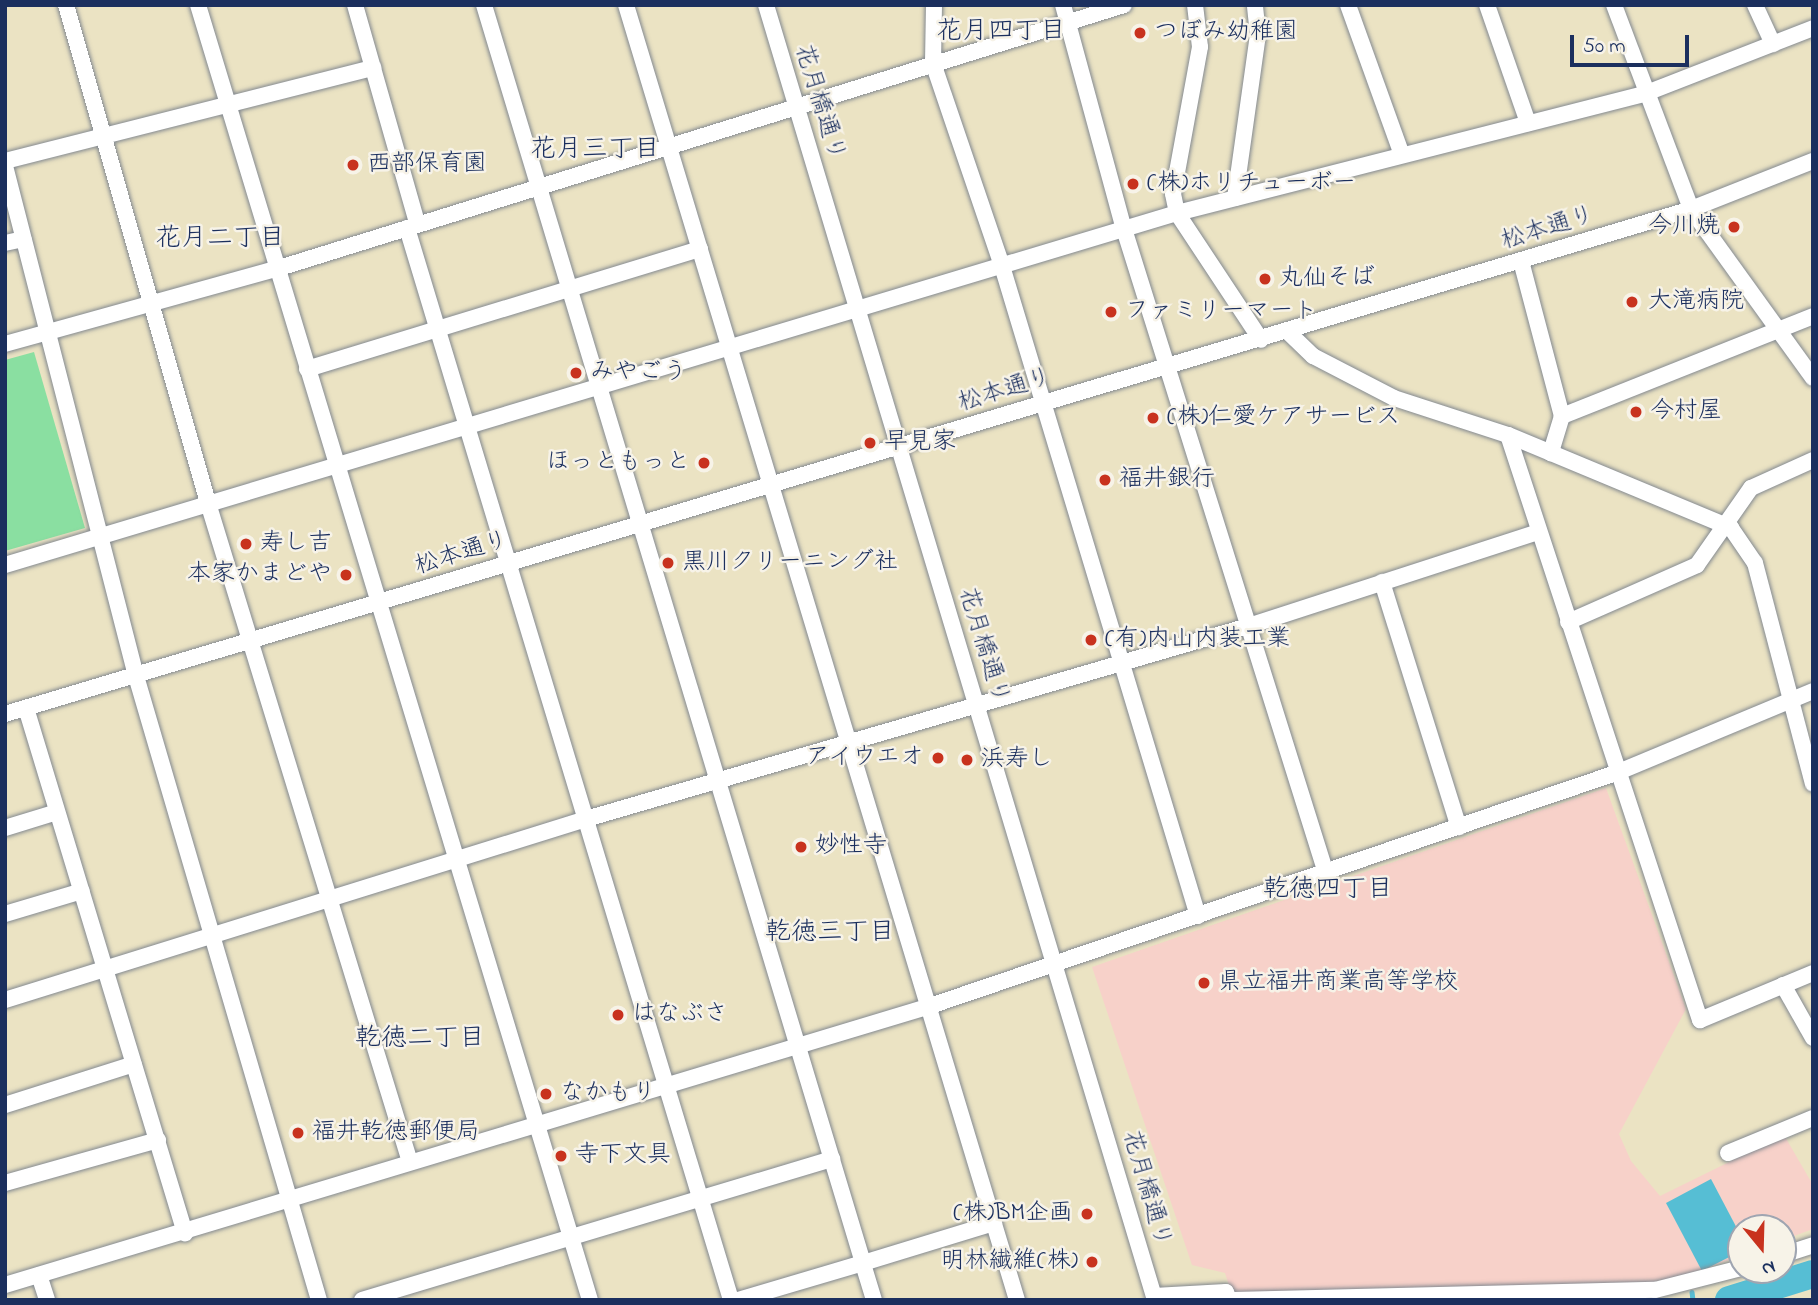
<!DOCTYPE html>
<html>
<head>
<meta charset="utf-8">
<style>
  body { margin:0 }
  #map { position:relative; width:1818px; height:1305px; overflow:hidden; background:#ebe3c3; font-family:"Indie Flower","Klee One",sans-serif }
  div>[style] { position:absolute }
  .built>* { inset:0; background:#f7d1c9 }
  .green>* { inset:0; background:#8adfa1 }
  .water>* { inset:0; background:#56bed4 }
  .stream>* { height:4.5px; margin:-2.25px; padding:0 2.25px; transform-origin:2.25px; border-radius:2.25px; background:#56bed4 }
  .river>* { height:28px; margin:-14px; padding:0 14px; transform-origin:14px; border-radius:14px; background:#56bed4 }
  .roads { filter:drop-shadow(0 0 2px #838990) drop-shadow(0 0 2px #838990) }
  .minor>* { height:16px; margin:-8px; padding:0 8px; transform-origin:8px; border-radius:8px; background:#fff }
  .dots>* { width:19px; height:19px; translate:-50% -50%; box-sizing:border-box; border:4px solid #f7f3e8; border-radius:50% }
  span { translate:-50% -50%; white-space:nowrap; text-align:center; line-height:1.15; -webkit-text-stroke:5px #f7f3e8; paint-order:stroke }
  .poi-label { font-size:24px; color:#1b2f5e }
  .left { translate:0 -50%; text-align:left }
  .right { translate:-100% -50%; text-align:right }
  .street-label { font-size:24px; color:#1b2f5e }
  .neighbourhood-label { font-size:26px; color:#1b2f5e }
  .frame { position:absolute; inset:0; border:7px solid #1b2f5e; pointer-events:none }
  .north { position:absolute; left:1727px; top:1214px; width:70px; height:70px; box-sizing:border-box; background:#f7f3e8; border:2px solid #9fa5b1; border-radius:50%; rotate:161deg; font-size:19px; font-weight:700; line-height:28px; text-align:center; color:#1b2f5e }
  .north::after { content:''; display:block; margin:auto; width:24px; height:32px; background:#c8321e; clip-path:polygon(50% 0,100% 100%,50% 72%,0 100%) }
  .scale { position:absolute; left:1570px; top:35px; width:119px; height:32px; box-sizing:border-box; border:4px solid #1b2f5e; border-top:0; padding-left:9px; font-size:21px; line-height:24px; white-space:nowrap; color:#1b2f5e; -webkit-text-stroke:5px #f7f3e8; paint-order:stroke }
</style>
</head>
<body>
<div id="map">
  <div class="built">
    <i style="clip-path:polygon(1606px 788px,1686px 1009px,1619px 1134px,1631px 1161px,1660px 1196px,1784px 1135px,1813px 1185px,1813px 1229px,1783px 1240px,1783px 1228px,1741px 1228px,1741px 1256px,1657px 1285px,1232px 1295px,1225px 1273px,1192px 1265px,1092px 967px)"></i>
  </div>
  <div class="green">
    <i style="clip-path:polygon(34px 352px,85px 528px,5px 551px,5px 360px)"></i>
  </div>
  <div class="water">
    <i style="clip-path:polygon(1711px 1179px,1741px 1236px,1741px 1251px,1702px 1271px,1666px 1203px)"></i>
  </div>
  <div class="stream">
    <i style="left:1692px;top:1292px;width:8px;rotate:83deg"></i>
  </div>
  <div class="river">
    <i style="left:1729px;top:1300px;width:88px;rotate:-17.2deg"></i>
  </div>
  <div class="roads">
    <div class="minor">
      <i style="left:66px;top:5px;width:518px;rotate:74.08deg"></i>
      <i style="left:208px;top:503px;width:689px;rotate:72.96deg"></i>
      <i style="left:198px;top:5px;width:1353px;rotate:73.16deg"></i>
      <i style="left:355px;top:5px;width:227px;rotate:74.1deg"></i>
      <i style="left:484px;top:5px;width:1314px;rotate:73.23deg"></i>
      <i style="left:863px;top:1263px;width:130px;rotate:163.5deg"></i>
      <i style="left:626px;top:5px;width:1353px;rotate:73.2deg"></i>
      <i style="left:766px;top:5px;width:1352px;rotate:73.28deg"></i>
      <i style="left:934px;top:5px;width:58px;rotate:91deg"></i>
      <i style="left:933px;top:63px;width:214px;rotate:71.2deg"></i>
      <i style="left:1002px;top:266px;width:679px;rotate:73.22deg"></i>
      <i style="left:1063px;top:5px;width:232px;rotate:74.8deg"></i>
      <i style="left:1124px;top:229px;width:675px;rotate:72.59deg"></i>
      <i style="left:1195px;top:5px;width:42px;rotate:83.2deg"></i>
      <i style="left:1200px;top:47px;width:149px;rotate:100.4deg"></i>
      <i style="left:1173px;top:194px;width:19px;rotate:78deg"></i>
      <i style="left:1177px;top:213px;width:152px;rotate:56.5deg"></i>
      <i style="left:1348px;top:5px;width:159px;rotate:70.2deg"></i>
      <i style="left:1487px;top:5px;width:125px;rotate:70.8deg"></i>
      <i style="left:1614px;top:5px;width:218px;rotate:69.3deg"></i>
      <i style="left:1691px;top:209px;width:208px;rotate:54.2deg"></i>
      <i style="left:1755px;top:5px;width:43px;rotate:65.2deg"></i>
      <i style="left:5px;top:161px;width:380px;rotate:-14.2deg"></i>
      <i style="left:5px;top:166px;width:527px;rotate:75.59deg"></i>
      <i style="left:136px;top:676px;width:650px;rotate:73.66deg"></i>
      <i style="left:1235px;top:198px;width:165px;rotate:-82deg"></i>
      <i style="left:1258px;top:35px;width:30px;rotate:-96deg"></i>
      <i style="left:407px;top:228px;width:1120px;rotate:73.18deg"></i>
      <i style="left:5px;top:243px;width:19px;rotate:-12deg"></i>
      <i style="left:1521px;top:261px;width:160px;rotate:75.2deg"></i>
      <i style="left:1562px;top:416px;width:39px;rotate:107deg"></i>
      <i style="left:1288px;top:332px;width:35px;rotate:44deg"></i>
      <i style="left:1313px;top:356px;width:91px;rotate:27.4deg"></i>
      <i style="left:1394px;top:398px;width:120px;rotate:18deg"></i>
      <i style="left:1508px;top:435px;width:242px;rotate:22.6deg"></i>
      <i style="left:1731px;top:528px;width:42px;rotate:55.6deg"></i>
      <i style="left:1755px;top:563px;width:228px;rotate:75.3deg"></i>
      <i style="left:5px;top:344px;width:281px;rotate:-15.5deg"></i>
      <i style="left:276px;top:269px;width:888px;rotate:-17.29deg"></i>
      <i style="left:307px;top:369px;width:411px;rotate:-17deg"></i>
      <i style="left:1562px;top:416px;width:270px;rotate:-21.7deg"></i>
      <i style="left:1508px;top:435px;width:616px;rotate:71.83deg"></i>
      <i style="left:1700px;top:1020px;width:122px;rotate:-22.6deg"></i>
      <i style="left:5px;top:565px;width:1224px;rotate:-16.72deg"></i>
      <i style="left:1177px;top:213px;width:482px;rotate:-14.3deg"></i>
      <i style="left:1644px;top:94px;width:181px;rotate:-21.3deg"></i>
      <i style="left:1382px;top:582px;width:257px;rotate:72.6deg"></i>
      <i style="left:1568px;top:622px;width:141px;rotate:-23.8deg"></i>
      <i style="left:1697px;top:565px;width:94px;rotate:-55deg"></i>
      <i style="left:1751px;top:488px;width:68px;rotate:-24.3deg"></i>
      <i style="left:26px;top:708px;width:549px;rotate:73.15deg"></i>
      <i style="left:5px;top:714px;width:1760px;rotate:-16.67deg"></i>
      <i style="left:1691px;top:209px;width:131px;rotate:-21.5deg"></i>
      <i style="left:5px;top:828px;width:54px;rotate:-17.1deg"></i>
      <i style="left:5px;top:914px;width:80px;rotate:-16.6deg"></i>
      <i style="left:1783px;top:985px;width:61px;rotate:60.5deg"></i>
      <i style="left:5px;top:1000px;width:609px;rotate:-17.3deg"></i>
      <i style="left:586px;top:819px;width:694px;rotate:-16.24deg"></i>
      <i style="left:1252px;top:625px;width:301px;rotate:-18deg"></i>
      <i style="left:5px;top:1105px;width:135px;rotate:-17.6deg"></i>
      <i style="left:1728px;top:1153px;width:92px;rotate:-22.4deg"></i>
      <i style="left:5px;top:1183px;width:159px;rotate:-15.7deg"></i>
      <i style="left:1783px;top:1255px;width:32px;rotate:-18deg"></i>
      <i style="left:39px;top:1275px;width:26px;rotate:72deg"></i>
      <i style="left:5px;top:1285px;width:966px;rotate:-16.78deg"></i>
      <i style="left:930px;top:1006px;width:724px;rotate:-18.76deg"></i>
      <i style="left:1616px;top:773px;width:213px;rotate:-22.6deg"></i>
      <i style="left:1154px;top:1296px;width:72px;rotate:-3.2deg"></i>
      <i style="left:1226px;top:1292px;width:9px;rotate:69deg"></i>
      <i style="left:362px;top:1300px;width:491px;rotate:-16.7deg"></i>
      <i style="left:874px;top:1300px;width:39px;rotate:-107deg"></i>
      <i style="left:863px;top:1263px;width:137px;rotate:-17deg"></i>
      <i style="left:1233px;top:1300px;width:422px;rotate:-1.4deg"></i>
      <i style="left:1655px;top:1290px;width:89px;rotate:-14.3deg"></i>
    </div>
  </div>
  <div class="dots">
    <i style="left:1140px;top:33px;background:#c8321e"></i>
    <i style="left:353px;top:165px;background:#c8321e"></i>
    <i style="left:1133px;top:184px;background:#c8321e"></i>
    <i style="left:1734px;top:227px;background:#c8321e"></i>
    <i style="left:1265px;top:279px;background:#c8321e"></i>
    <i style="left:1632px;top:302px;background:#c8321e"></i>
    <i style="left:1111px;top:312px;background:#c8321e"></i>
    <i style="left:576px;top:373px;background:#c8321e"></i>
    <i style="left:1636px;top:412px;background:#c8321e"></i>
    <i style="left:1153px;top:418px;background:#c8321e"></i>
    <i style="left:870px;top:443px;background:#c8321e"></i>
    <i style="left:704px;top:463px;background:#c8321e"></i>
    <i style="left:1105px;top:480px;background:#c8321e"></i>
    <i style="left:246px;top:544px;background:#c8321e"></i>
    <i style="left:668px;top:563px;background:#c8321e"></i>
    <i style="left:346px;top:575px;background:#c8321e"></i>
    <i style="left:1091px;top:640px;background:#c8321e"></i>
    <i style="left:938px;top:758px;background:#c8321e"></i>
    <i style="left:967px;top:760px;background:#c8321e"></i>
    <i style="left:801px;top:847px;background:#c8321e"></i>
    <i style="left:1204px;top:983px;background:#c8321e"></i>
    <i style="left:618px;top:1015px;background:#c8321e"></i>
    <i style="left:546px;top:1094px;background:#c8321e"></i>
    <i style="left:298px;top:1133px;background:#c8321e"></i>
    <i style="left:561px;top:1156px;background:#c8321e"></i>
    <i style="left:1087px;top:1214px;background:#c8321e"></i>
    <i style="left:1092px;top:1262px;background:#c8321e"></i>
  </div>
  <div class="poi-label">
    <span class="left" style="left:1154px;top:33px">つぼみ幼稚園</span>
    <span class="left" style="left:367px;top:165px">西部保育園</span>
    <span class="left" style="left:1147px;top:184px">(株)ホリチューボー</span>
    <span class="right" style="left:1720px;top:227px">今川焼</span>
    <span class="left" style="left:1279px;top:279px">丸仙そば</span>
    <span class="left" style="left:1648px;top:302px">大滝病院</span>
    <span class="left" style="left:1125px;top:312px">ファミリーマート</span>
    <span class="left" style="left:590px;top:373px">みやごう</span>
    <span class="left" style="left:1650px;top:412px">今村屋</span>
    <span class="left" style="left:1167px;top:418px">(株)仁愛ケアサービス</span>
    <span class="left" style="left:884px;top:443px">早見家</span>
    <span class="right" style="left:690px;top:463px">ほっともっと</span>
    <span class="left" style="left:1119px;top:480px">福井銀行</span>
    <span class="left" style="left:260px;top:544px">寿し吉</span>
    <span class="left" style="left:682px;top:563px">黒川クリーニング社</span>
    <span class="right" style="left:332px;top:575px">本家かまどや</span>
    <span class="left" style="left:1105px;top:640px">(有)内山内装工業</span>
    <span class="right" style="left:924px;top:758px">アイウエオ</span>
    <span class="left" style="left:981px;top:760px">浜寿し</span>
    <span class="left" style="left:815px;top:847px">妙性寺</span>
    <span class="left" style="left:1218px;top:983px">県立福井商業高等学校</span>
    <span class="left" style="left:632px;top:1015px">はなぶさ</span>
    <span class="left" style="left:560px;top:1094px">なかもり</span>
    <span class="left" style="left:312px;top:1133px">福井乾徳郵便局</span>
    <span class="left" style="left:575px;top:1156px">寺下文具</span>
    <span class="right" style="left:1073px;top:1214px">(株)BM企画</span>
    <span class="right" style="left:1078px;top:1262px">明林繊維(株)</span>
  </div>
  <div class="street-label">
    <span style="left:819px;top:103px;rotate:73deg">花月橋通り</span>
    <span style="left:1548px;top:229px;rotate:-17deg">松本通り</span>
    <span style="left:1005px;top:391px;rotate:-17deg">松本通り</span>
    <span style="left:462px;top:554px;rotate:-17deg">松本通り</span>
    <span style="left:983px;top:646px;rotate:73deg">花月橋通り</span>
    <span style="left:1146px;top:1189px;rotate:74deg">花月橋通り</span>
  </div>
  <div class="neighbourhood-label">
    <span style="left:1001px;top:33px">花月四丁目</span>
    <span style="left:595px;top:151px">花月三丁目</span>
    <span style="left:220px;top:240px">花月二丁目</span>
    <span style="left:1328px;top:891px">乾徳四丁目</span>
    <span style="left:830px;top:934px">乾徳三丁目</span>
    <span style="left:420px;top:1040px">乾徳二丁目</span>
  </div>
  <div class="frame"></div>
  <div class="north">N</div>
  <div class="scale">50 m</div>
</div>
</body>
</html>
